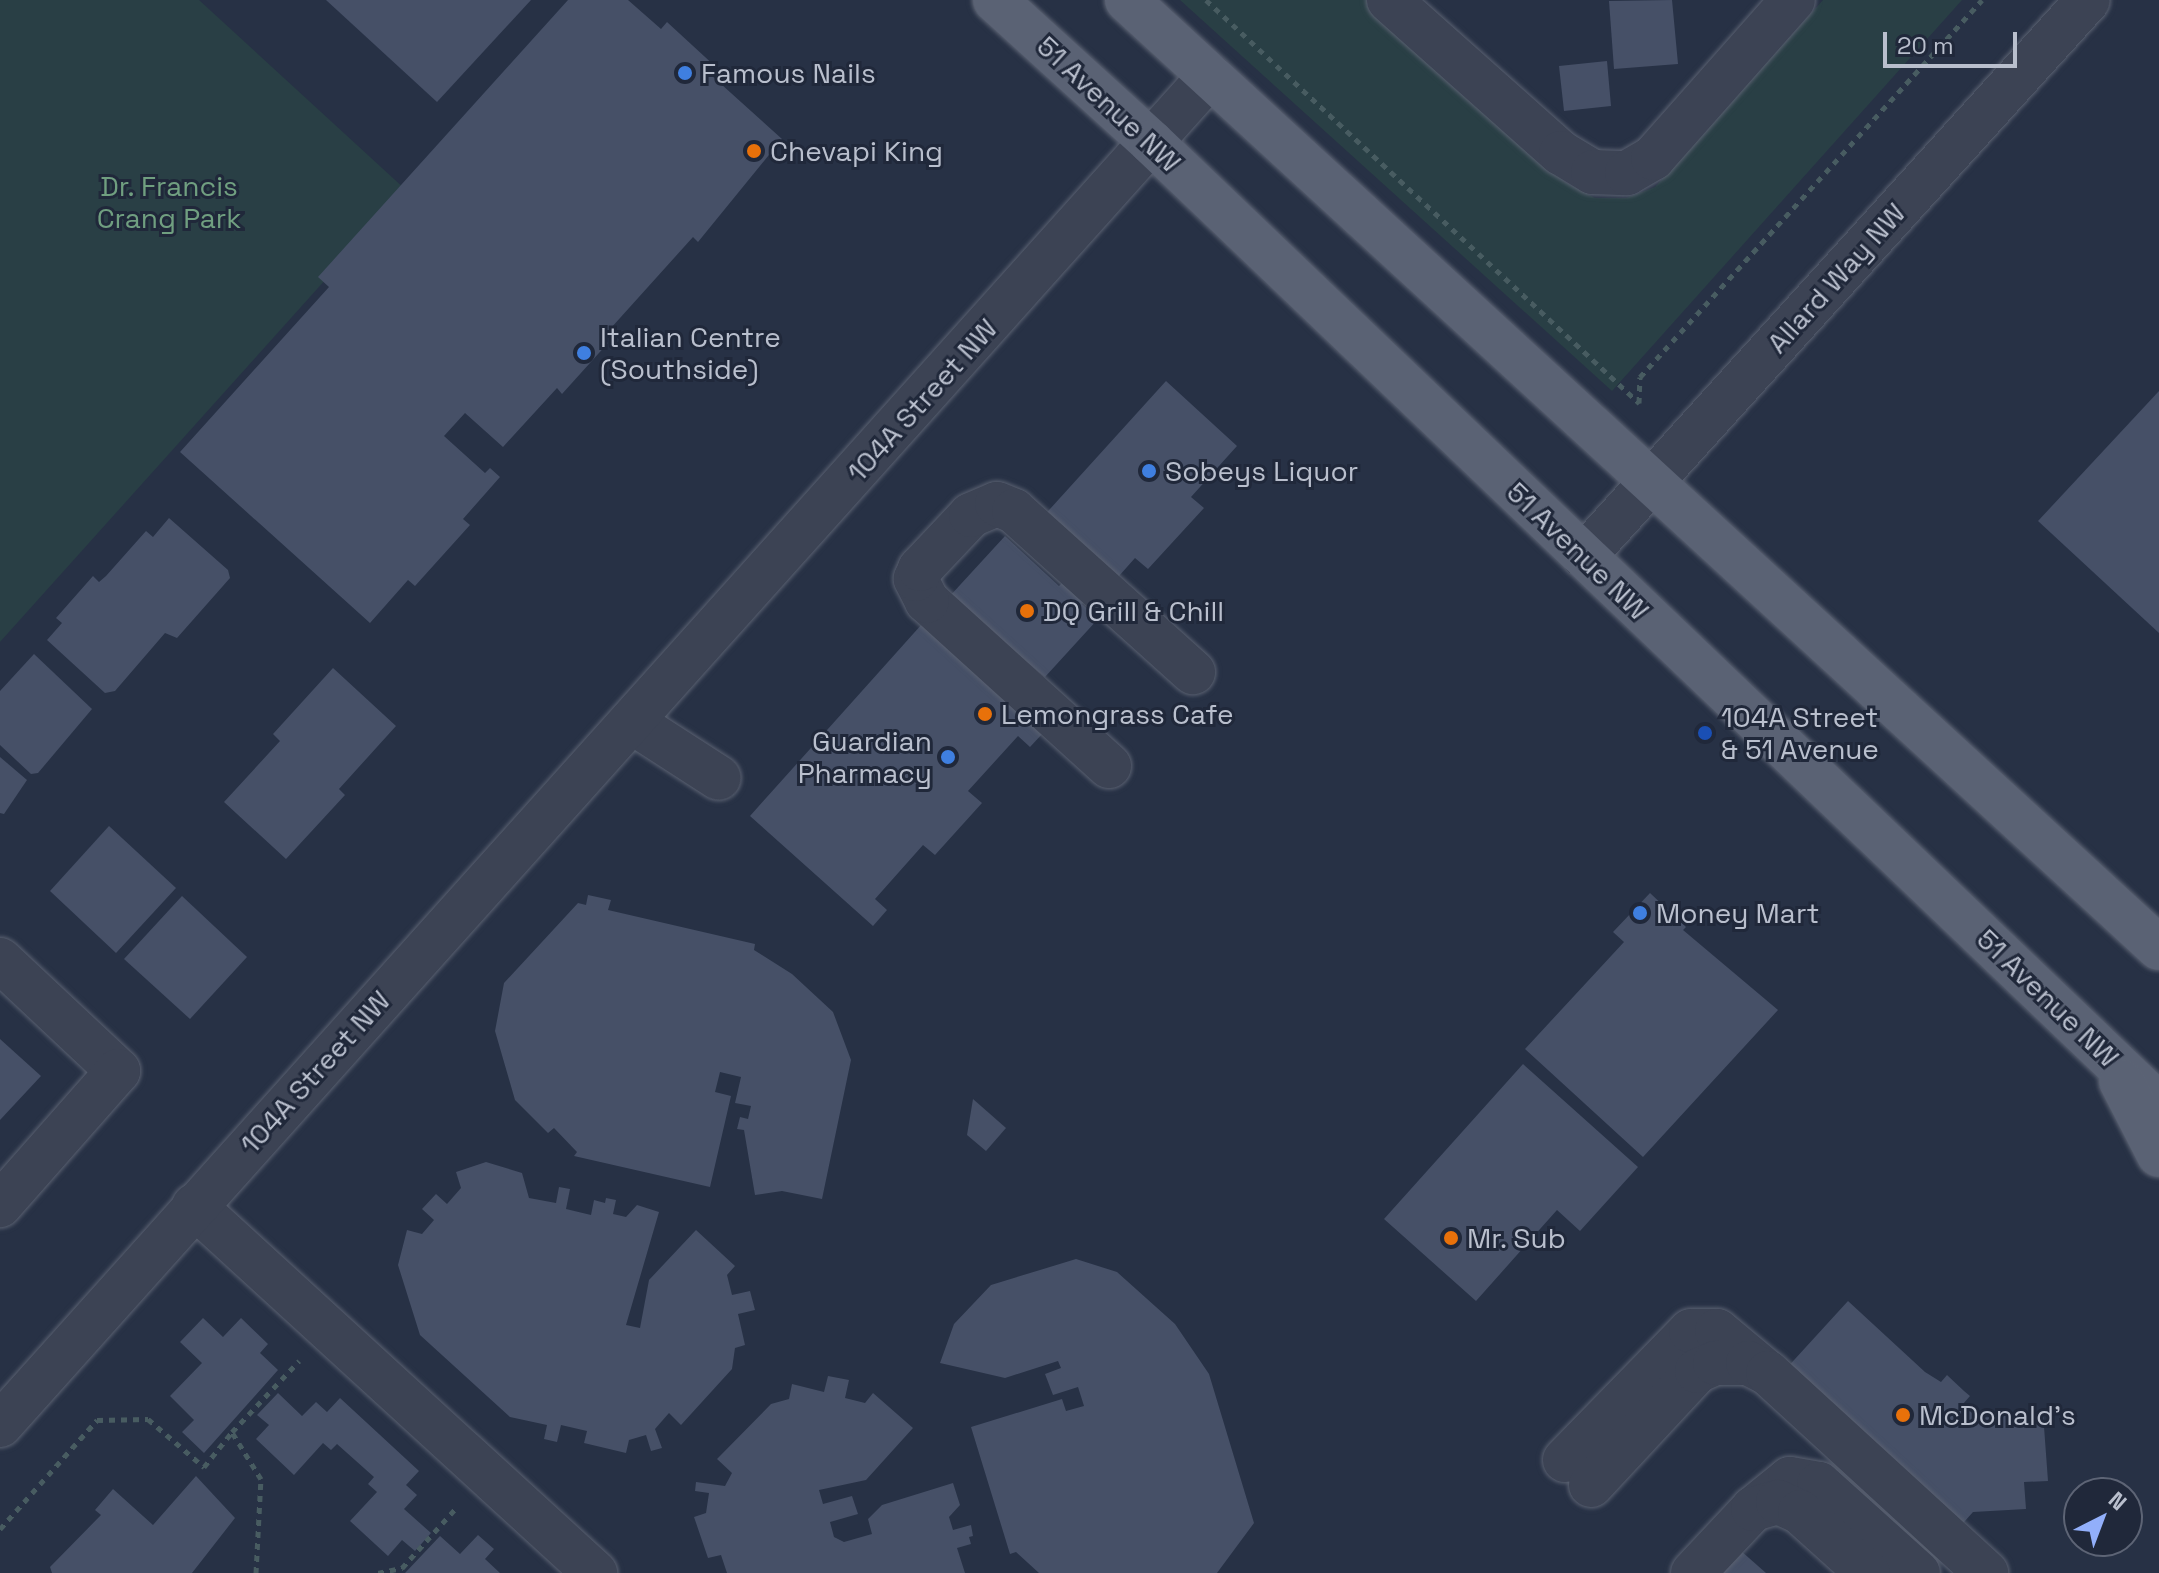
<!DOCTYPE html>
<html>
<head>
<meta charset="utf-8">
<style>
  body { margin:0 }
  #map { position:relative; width:2159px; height:1573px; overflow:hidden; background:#273145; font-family:"Space Grotesk",sans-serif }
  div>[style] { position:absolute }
  .green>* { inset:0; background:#293f45 }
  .building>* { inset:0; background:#465067 }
  .path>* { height:5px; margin-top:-2.5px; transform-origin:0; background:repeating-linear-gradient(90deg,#485c61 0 6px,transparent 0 12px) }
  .roads { filter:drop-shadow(0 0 2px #5a6171) drop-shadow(0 0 2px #5a6171) }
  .minor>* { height:44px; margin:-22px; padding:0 22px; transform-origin:22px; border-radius:22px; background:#3c4354 }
  .major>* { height:44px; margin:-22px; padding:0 22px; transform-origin:22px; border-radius:22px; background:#5a6274 }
  .dots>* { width:22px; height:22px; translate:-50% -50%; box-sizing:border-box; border:4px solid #20283a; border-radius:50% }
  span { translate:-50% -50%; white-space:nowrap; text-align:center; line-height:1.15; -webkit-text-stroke:6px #20283a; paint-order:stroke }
  .poi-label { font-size:28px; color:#b9bfcd }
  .left { translate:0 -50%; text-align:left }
  .right { translate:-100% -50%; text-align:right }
  .street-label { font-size:28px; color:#b9bfcd }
  .park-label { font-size:28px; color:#709f80 }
  .north { position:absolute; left:2063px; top:1477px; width:80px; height:80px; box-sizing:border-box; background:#20283a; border:2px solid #5d6475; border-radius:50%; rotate:42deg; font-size:22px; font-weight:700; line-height:32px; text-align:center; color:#b9bfcd }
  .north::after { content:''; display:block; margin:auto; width:28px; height:36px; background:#92affa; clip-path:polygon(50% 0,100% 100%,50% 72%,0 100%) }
  .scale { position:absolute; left:1883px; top:32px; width:134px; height:36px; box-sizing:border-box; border:4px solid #b9bfcd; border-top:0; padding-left:10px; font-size:24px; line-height:28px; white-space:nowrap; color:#b9bfcd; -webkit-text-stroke:6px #20283a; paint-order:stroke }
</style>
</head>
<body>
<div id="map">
  <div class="green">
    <i style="clip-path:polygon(0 0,199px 0,406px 190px,0 642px)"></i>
    <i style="clip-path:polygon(1180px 0,1366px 0,1565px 182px,1595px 198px,1626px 198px,1655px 187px,1823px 0,1962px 0,1612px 391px)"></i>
  </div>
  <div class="building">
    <i style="clip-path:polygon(326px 0,531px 0,437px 102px)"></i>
    <i style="clip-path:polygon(568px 0,628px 0,661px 29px,667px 22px,717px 68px,711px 75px,782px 139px,698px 242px,693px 237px,602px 338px,608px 343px,562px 394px,557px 388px,503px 447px,465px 413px,444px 436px,485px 473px,490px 468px,500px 477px,463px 519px,470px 525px,415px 586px,408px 580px,370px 623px,180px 452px,329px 287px,318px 277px)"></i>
    <i style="clip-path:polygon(1672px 0,1678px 64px,1614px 69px,1609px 1px)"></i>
    <i style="clip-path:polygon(1607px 61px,1611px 106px,1564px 111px,1559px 66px)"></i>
    <i style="clip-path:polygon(1166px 381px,1237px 446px,1191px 497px,1204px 508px,1148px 569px,1135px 558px,1111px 585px,1040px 520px)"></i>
    <i style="clip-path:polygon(2159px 391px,2159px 633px,2038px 521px)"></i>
    <i style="clip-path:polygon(169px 518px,228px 570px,230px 578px,177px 638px,165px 633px,115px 691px,105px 693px,47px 640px,62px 623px,56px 618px,93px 576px,99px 582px,106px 576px,146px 531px,153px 537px)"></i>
    <i style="clip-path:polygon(1005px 536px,1059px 586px,1065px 580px,1089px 596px,1082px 604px,1098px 619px,1045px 677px,1028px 663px,1019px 673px,949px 597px)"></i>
    <i style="clip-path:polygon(922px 624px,1044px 732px,1030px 747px,1018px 736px,968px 791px,982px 803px,935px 855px,923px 845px,875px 899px,887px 910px,873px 926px,750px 816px)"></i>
    <i style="clip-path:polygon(34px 654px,92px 709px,38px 773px,31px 774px,0 745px,0 691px)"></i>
    <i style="clip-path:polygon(333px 668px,396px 726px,339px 789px,345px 795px,286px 859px,224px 802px,280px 741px,273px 734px)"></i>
    <i style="clip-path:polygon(0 757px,27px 780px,4px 814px,0 813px)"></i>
    <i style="clip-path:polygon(109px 826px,176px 888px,116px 953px,50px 891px)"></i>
    <i style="clip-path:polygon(1650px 893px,1686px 927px,1683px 930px,1778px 1010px,1643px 1157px,1525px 1049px,1624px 942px,1613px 932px)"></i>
    <i style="clip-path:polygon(588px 895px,611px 900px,608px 910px,755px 944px,754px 950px,792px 974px,833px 1012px,851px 1060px,822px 1199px,782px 1191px,755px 1195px,744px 1130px,737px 1129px,740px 1117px,748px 1119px,751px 1106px,735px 1103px,741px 1077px,720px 1072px,715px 1092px,731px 1096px,710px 1187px,574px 1156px,577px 1152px,554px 1128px,548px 1133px,515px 1100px,495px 1031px,504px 983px,578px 903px,586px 905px)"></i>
    <i style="clip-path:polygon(182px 896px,247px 957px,190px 1019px,124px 959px)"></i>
    <i style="clip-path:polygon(0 1039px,41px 1076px,0 1120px)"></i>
    <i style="clip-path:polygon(1523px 1064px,1638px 1167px,1580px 1231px,1557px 1210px,1476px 1301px,1384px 1219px)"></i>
    <i style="clip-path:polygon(973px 1099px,1006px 1128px,986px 1151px,967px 1135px)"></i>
    <i style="clip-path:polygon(486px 1162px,522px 1173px,529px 1198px,556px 1203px,559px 1187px,570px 1189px,566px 1209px,591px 1215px,594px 1200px,605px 1203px,606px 1198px,616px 1200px,613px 1214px,626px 1217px,637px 1205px,659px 1212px,626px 1325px,640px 1328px,649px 1280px,696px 1230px,735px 1266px,727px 1275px,732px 1295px,750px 1291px,755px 1310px,738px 1314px,745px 1345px,735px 1348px,732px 1369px,681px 1425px,669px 1413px,655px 1429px,662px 1448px,651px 1451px,646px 1435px,629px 1440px,626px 1453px,584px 1443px,587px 1431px,561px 1425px,557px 1442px,544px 1439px,547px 1425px,510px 1417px,420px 1335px,398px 1265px,407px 1230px,422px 1234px,434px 1220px,422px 1209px,436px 1194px,447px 1204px,461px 1188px,456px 1172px)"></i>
    <i style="clip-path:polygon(1076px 1259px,1117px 1272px,1175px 1324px,1209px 1374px,1254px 1523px,1217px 1573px,1039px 1573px,1016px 1552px,1010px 1554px,971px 1427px,1062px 1399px,1066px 1411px,1084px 1406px,1078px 1387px,1053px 1395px,1045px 1374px,1061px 1368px,1058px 1361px,1005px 1378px,940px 1363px,954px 1324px,991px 1285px)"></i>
    <i style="clip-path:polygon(1848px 1301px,1925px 1372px,1941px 1382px,1947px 1375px,1964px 1391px,1970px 1396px,1963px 1404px,1977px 1418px,2043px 1413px,2048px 1481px,2024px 1482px,2026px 1509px,1973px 1512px,1957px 1530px,1784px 1371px)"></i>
    <i style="clip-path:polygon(203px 1318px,223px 1337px,241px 1318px,268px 1344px,260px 1353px,278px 1370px,204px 1453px,182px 1432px,194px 1420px,170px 1396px,202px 1363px,180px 1342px)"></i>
    <i style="clip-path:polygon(828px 1376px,849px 1380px,845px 1398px,865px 1403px,873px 1393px,913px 1428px,866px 1480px,819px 1490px,823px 1504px,852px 1496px,858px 1514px,830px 1522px,834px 1537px,844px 1542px,872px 1534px,868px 1519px,882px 1505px,953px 1483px,960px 1505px,949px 1517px,953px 1530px,971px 1525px,973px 1536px,969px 1537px,971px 1544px,957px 1548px,965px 1573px,727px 1573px,721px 1555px,708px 1558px,694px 1517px,706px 1513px,709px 1493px,695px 1491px,696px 1482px,725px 1486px,732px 1473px,717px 1459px,771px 1404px,789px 1399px,792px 1384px,824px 1392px)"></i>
    <i style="clip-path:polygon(278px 1393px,302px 1416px,316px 1402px,327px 1412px,340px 1398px,419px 1471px,406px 1485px,417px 1495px,404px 1509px,431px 1533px,415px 1551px,402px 1540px,388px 1556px,350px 1521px,377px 1492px,368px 1484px,374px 1477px,337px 1444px,331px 1450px,323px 1443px,294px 1475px,256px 1439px,269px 1425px,257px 1415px)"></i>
    <i style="clip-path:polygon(196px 1476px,235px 1518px,192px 1573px,52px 1573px,50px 1567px,101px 1515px,95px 1510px,113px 1489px,153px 1525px)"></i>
    <i style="clip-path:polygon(478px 1535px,494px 1549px,485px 1559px,500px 1573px,405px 1573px,440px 1536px,460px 1554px)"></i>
    <i style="clip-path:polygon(1732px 1543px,1766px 1573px,1704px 1573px)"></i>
  </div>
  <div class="path">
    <i style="left:1206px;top:0;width:592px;rotate:42.94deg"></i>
    <i style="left:1639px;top:403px;width:26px;rotate:-88deg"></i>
    <i style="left:1640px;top:377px;width:509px;rotate:-47.79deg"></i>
    <i style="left:0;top:1529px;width:146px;rotate:-48.3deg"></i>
    <i style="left:97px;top:1420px;width:51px;rotate:-1.1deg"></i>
    <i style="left:148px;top:1419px;width:74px;rotate:40.6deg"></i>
    <i style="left:204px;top:1467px;width:45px;rotate:-51.3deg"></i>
    <i style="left:256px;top:1573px;width:94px;rotate:-87deg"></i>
    <i style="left:261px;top:1479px;width:55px;rotate:-121.7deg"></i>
    <i style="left:232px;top:1432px;width:98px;rotate:-46.7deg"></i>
    <i style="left:378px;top:1573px;width:25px;rotate:-12deg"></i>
    <i style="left:402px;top:1568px;width:82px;rotate:-48deg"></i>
  </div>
  <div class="roads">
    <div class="minor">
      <i style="left:1389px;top:0;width:230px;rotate:41.7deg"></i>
      <i style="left:1561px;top:153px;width:37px;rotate:31deg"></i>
      <i style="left:1593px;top:172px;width:34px;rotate:2deg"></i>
      <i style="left:1627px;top:173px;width:30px;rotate:-30deg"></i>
      <i style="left:1653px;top:158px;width:211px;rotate:-48.5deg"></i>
      <i style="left:1584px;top:556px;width:750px;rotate:-47.81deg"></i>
      <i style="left:632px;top:722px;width:103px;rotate:32.8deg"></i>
      <i style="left:1109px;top:766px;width:246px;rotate:-137.8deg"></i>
      <i style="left:927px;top:601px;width:25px;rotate:-117deg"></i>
      <i style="left:916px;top:579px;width:11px;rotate:-68deg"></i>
      <i style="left:920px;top:569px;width:74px;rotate:-46.6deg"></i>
      <i style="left:971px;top:515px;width:28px;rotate:-23deg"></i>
      <i style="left:997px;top:504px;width:18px;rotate:22deg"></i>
      <i style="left:1014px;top:511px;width:241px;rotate:42deg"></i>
      <i style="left:0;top:960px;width:162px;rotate:43.2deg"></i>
      <i style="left:118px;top:1071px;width:179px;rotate:131.4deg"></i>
      <i style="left:194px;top:1206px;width:544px;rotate:42.47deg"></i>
      <i style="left:0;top:1425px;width:1812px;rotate:-48.11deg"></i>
      <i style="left:1565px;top:1460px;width:180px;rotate:-45.7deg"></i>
      <i style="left:1691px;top:1331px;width:26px"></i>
      <i style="left:1717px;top:1331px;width:62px;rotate:39.8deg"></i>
      <i style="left:1591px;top:1485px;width:156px;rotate:-47.1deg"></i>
      <i style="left:1697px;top:1371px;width:20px;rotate:-24deg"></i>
      <i style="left:1715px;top:1363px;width:33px"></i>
      <i style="left:1748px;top:1363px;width:22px;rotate:27deg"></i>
      <i style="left:1768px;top:1373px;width:296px;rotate:42.5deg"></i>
      <i style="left:1754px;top:1508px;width:46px;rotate:-38.9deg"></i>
      <i style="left:1790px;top:1479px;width:29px;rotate:10deg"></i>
      <i style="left:1819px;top:1484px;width:133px;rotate:42deg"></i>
      <i style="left:1693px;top:1573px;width:88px;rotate:-46.8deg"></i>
      <i style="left:1753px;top:1509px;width:26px;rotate:-16deg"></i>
      <i style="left:1778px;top:1502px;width:24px;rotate:24deg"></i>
      <i style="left:1800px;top:1512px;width:91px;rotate:41.9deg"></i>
    </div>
    <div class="major">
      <i style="left:995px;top:0;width:211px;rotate:42.3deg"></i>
      <i style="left:1151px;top:142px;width:1394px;rotate:43.69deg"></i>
      <i style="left:1127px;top:0;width:1401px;rotate:42.57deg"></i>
      <i style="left:2121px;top:1081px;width:83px;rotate:62.8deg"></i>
    </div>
  </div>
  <div class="dots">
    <i style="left:685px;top:73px;background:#3f7fe0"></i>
    <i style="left:754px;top:151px;background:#e8710a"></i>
    <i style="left:584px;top:353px;background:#3f7fe0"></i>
    <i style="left:1149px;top:471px;background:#3f7fe0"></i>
    <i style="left:1027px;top:611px;background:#e8710a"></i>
    <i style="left:985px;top:714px;background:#e8710a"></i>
    <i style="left:1705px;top:733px;background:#1a4fb4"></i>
    <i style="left:948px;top:757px;background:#3f7fe0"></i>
    <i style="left:1640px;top:913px;background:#3f7fe0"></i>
    <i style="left:1451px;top:1238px;background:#e8710a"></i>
    <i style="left:1903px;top:1415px;background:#e8710a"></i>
  </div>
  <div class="poi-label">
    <span class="left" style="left:701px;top:73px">Famous Nails</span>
    <span class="left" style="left:770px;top:151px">Chevapi King</span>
    <span class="left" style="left:600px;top:353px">Italian Centre<br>(Southside)</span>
    <span class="left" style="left:1165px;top:471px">Sobeys Liquor</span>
    <span class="left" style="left:1043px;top:611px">DQ Grill &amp; Chill</span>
    <span class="left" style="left:1001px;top:714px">Lemongrass Cafe</span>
    <span class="left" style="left:1721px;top:733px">104A Street<br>&amp; 51 Avenue</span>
    <span class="right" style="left:932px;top:757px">Guardian<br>Pharmacy</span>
    <span class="left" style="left:1656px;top:913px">Money Mart</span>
    <span class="left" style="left:1467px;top:1238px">Mr. Sub</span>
    <span class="left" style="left:1919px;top:1415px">McDonald's</span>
  </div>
  <div class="street-label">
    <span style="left:1109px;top:104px;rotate:43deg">51 Avenue NW</span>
    <span style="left:1836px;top:278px;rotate:-48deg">Allard Way NW</span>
    <span style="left:922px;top:400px;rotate:-48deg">104A Street NW</span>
    <span style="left:1578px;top:551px;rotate:44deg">51 Avenue NW</span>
    <span style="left:2048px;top:998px;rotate:44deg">51 Avenue NW</span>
    <span style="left:315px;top:1072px;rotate:-48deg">104A Street NW</span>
  </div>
  <div class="park-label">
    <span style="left:169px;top:202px">Dr. Francis<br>Crang Park</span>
  </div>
  <div class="north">N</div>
  <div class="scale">20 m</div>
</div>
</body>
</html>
